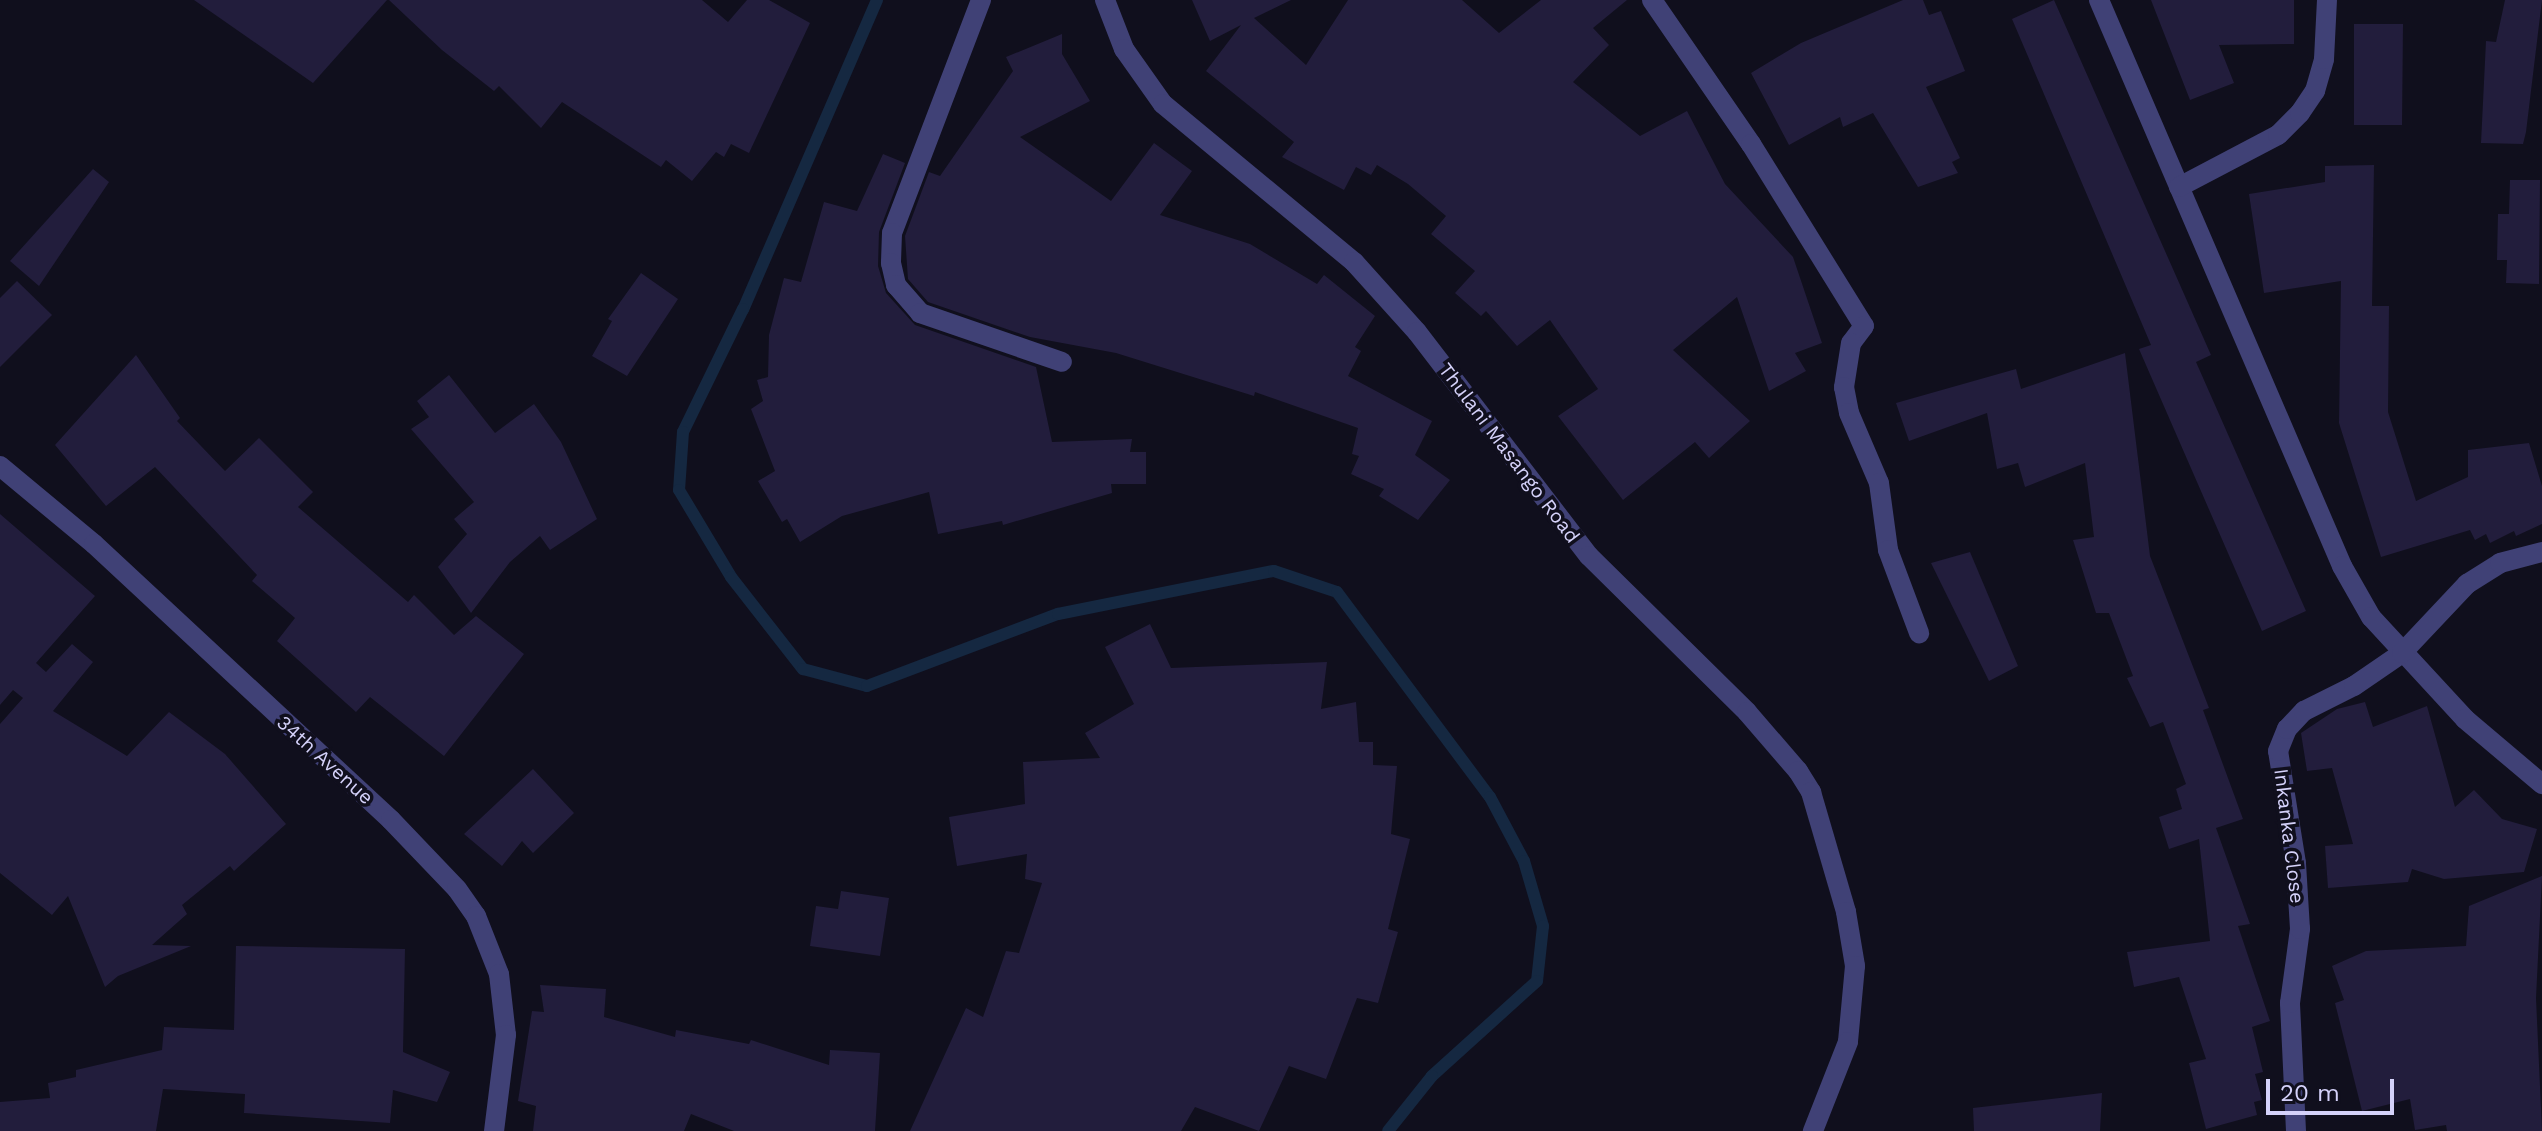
<!DOCTYPE html>
<html>
<head>
<meta charset="utf-8">
<style>
  body { margin:0 }
  #map { position:relative; width:2542px; height:1131px; overflow:hidden; background:#100f1d; font-family:"Work Sans",sans-serif }
  div>[style] { position:absolute }
  .stream>* { height:12px; margin:-6px; padding:0 6px; transform-origin:6px; border-radius:6px; background:#152841 }
  .building>* { inset:0; background:#221d3c }
  .street>* { height:20px; margin:-10px; padding:0 10px; transform-origin:10px; border-radius:10px; background:#404176 }
  span { translate:-50% -50%; white-space:nowrap; text-align:center; line-height:1.15; -webkit-text-stroke:7px #100f1d; paint-order:stroke }
  .street-label { font-size:20px; color:#d4d1f9 }
  .scale { position:absolute; left:2266px; top:1079px; width:128px; height:36px; box-sizing:border-box; border:4px solid #d4d1f9; border-top:0; padding-left:10px; font-size:24px; line-height:28px; white-space:nowrap; color:#d4d1f9; -webkit-text-stroke:6px #100f1d; paint-order:stroke }
</style>
</head>
<body>
<div id="map">
  <div class="stream">
    <i style="left:877px;top:0;width:337px;rotate:113.4deg"></i>
    <i style="left:743px;top:309px;width:137px;rotate:116deg"></i>
    <i style="left:683px;top:432px;width:58px;rotate:93.9deg"></i>
    <i style="left:679px;top:490px;width:101px;rotate:59.1deg"></i>
    <i style="left:731px;top:577px;width:117px;rotate:52deg"></i>
    <i style="left:803px;top:669px;width:66px;rotate:14.9deg"></i>
    <i style="left:867px;top:686px;width:204px;rotate:-20.7deg"></i>
    <i style="left:1058px;top:614px;width:220px;rotate:-11.3deg"></i>
    <i style="left:1274px;top:571px;width:66px;rotate:18.4deg"></i>
    <i style="left:1337px;top:592px;width:256px;rotate:53.3deg"></i>
    <i style="left:1490px;top:797px;width:72px;rotate:62deg"></i>
    <i style="left:1524px;top:861px;width:68px;rotate:73.7deg"></i>
    <i style="left:1543px;top:926px;width:55px;rotate:96.2deg"></i>
    <i style="left:1537px;top:981px;width:142px;rotate:137.9deg"></i>
    <i style="left:1432px;top:1076px;width:70px;rotate:128.7deg"></i>
  </div>
  <div class="building">
    <i style="clip-path:polygon(194px 0,387px 0,313px 83px)"></i>
    <i style="clip-path:polygon(389px 0,702px 0,728px 22px,747px 0,769px 0,810px 23px,749px 153px,731px 144px,724px 157px,716px 152px,692px 181px,666px 160px,661px 167px,562px 102px,541px 128px,499px 86px,494px 91px,442px 50px)"></i>
    <i style="clip-path:polygon(1192px 0,1291px 0,1254px 18px,1306px 65px,1348px 0,1462px 0,1499px 33px,1541px 0,1627px 0,1593px 28px,1609px 45px,1573px 82px,1640px 136px,1687px 111px,1725px 184px,1793px 257px,1822px 343px,1795px 353px,1806px 371px,1769px 391px,1737px 297px,1673px 350px,1750px 421px,1709px 458px,1695px 442px,1623px 500px,1558px 416px,1598px 389px,1550px 320px,1517px 346px,1486px 311px,1481px 316px,1455px 293px,1475px 271px,1431px 234px,1446px 216px,1408px 184px,1377px 165px,1371px 175px,1356px 167px,1344px 190px,1282px 157px,1294px 142px,1206px 71px,1241px 25px,1210px 41px)"></i>
    <i style="clip-path:polygon(1903px 0,1923px 0,1929px 15px,1941px 11px,1965px 71px,1926px 87px,1960px 158px,1952px 162px,1958px 173px,1918px 187px,1873px 113px,1843px 127px,1840px 117px,1789px 145px,1751px 73px,1801px 43px)"></i>
    <i style="clip-path:polygon(2054px 0,2211px 355px,2196px 362px,2306px 611px,2262px 631px,2139px 349px,2151px 345px,2012px 19px)"></i>
    <i style="clip-path:polygon(2151px 0,2294px 0,2294px 44px,2219px 45px,2234px 83px,2190px 100px)"></i>
    <i style="clip-path:polygon(2505px 0,2542px 0,2526px 132px,2523px 144px,2481px 143px,2486px 41px,2496px 42px)"></i>
    <i style="clip-path:polygon(2354px 24px,2403px 24px,2402px 125px,2354px 125px)"></i>
    <i style="clip-path:polygon(1062px 34px,1062px 54px,1090px 101px,1020px 137px,1111px 201px,1154px 143px,1192px 171px,1160px 215px,1250px 244px,1317px 284px,1324px 275px,1375px 316px,1355px 347px,1361px 351px,1348px 376px,1432px 421px,1415px 455px,1450px 480px,1418px 520px,1379px 496px,1384px 489px,1351px 474px,1359px 456px,1352px 454px,1358px 428px,1255px 392px,1254px 396px,1116px 353px,1030px 337px,928px 302px,908px 279px,905px 236px,929px 172px,940px 176px,1013px 71px,1006px 57px)"></i>
    <i style="clip-path:polygon(883px 154px,905px 163px,879px 232px,878px 266px,886px 293px,915px 325px,1036px 367px,1052px 442px,1132px 439px,1130px 452px,1146px 452px,1146px 484px,1111px 484px,1112px 493px,1003px 525px,1002px 521px,938px 534px,929px 492px,842px 516px,800px 542px,787px 519px,782px 522px,758px 481px,775px 471px,751px 409px,763px 401px,757px 380px,768px 377px,769px 335px,784px 278px,801px 282px,824px 202px,857px 211px)"></i>
    <i style="clip-path:polygon(2374px 165px,2372px 306px,2389px 306px,2388px 412px,2416px 501px,2468px 477px,2468px 450px,2529px 443px,2542px 486px,2542px 524px,2516px 536px,2514px 531px,2490px 543px,2486px 534px,2475px 540px,2470px 530px,2381px 557px,2339px 423px,2341px 281px,2264px 293px,2249px 194px,2325px 182px,2325px 166px)"></i>
    <i style="clip-path:polygon(93px 169px,109px 182px,39px 286px,10px 261px)"></i>
    <i style="clip-path:polygon(2510px 180px,2540px 180px,2539px 284px,2506px 283px,2507px 260px,2497px 260px,2498px 214px,2509px 214px)"></i>
    <i style="clip-path:polygon(641px 273px,678px 299px,627px 376px,592px 356px,612px 321px,608px 319px)"></i>
    <i style="clip-path:polygon(17px 281px,52px 315px,0 367px,0 298px)"></i>
    <i style="clip-path:polygon(2125px 353px,2150px 556px,2209px 708px,2203px 710px,2243px 819px,2216px 828px,2250px 924px,2238px 926px,2270px 1021px,2252px 1027px,2263px 1072px,2255px 1074px,2262px 1100px,2254px 1102px,2257px 1115px,2206px 1129px,2189px 1063px,2206px 1059px,2179px 977px,2134px 987px,2127px 952px,2210px 941px,2199px 839px,2169px 849px,2159px 817px,2182px 809px,2176px 789px,2186px 784px,2163px 722px,2150px 727px,2127px 678px,2133px 676px,2109px 613px,2096px 613px,2073px 540px,2094px 537px,2085px 463px,2025px 487px,2018px 463px,1997px 469px,1987px 413px,1909px 441px,1896px 403px,2016px 369px,2021px 389px)"></i>
    <i style="clip-path:polygon(136px 355px,180px 418px,177px 421px,225px 471px,259px 438px,313px 492px,298px 507px,408px 602px,414px 595px,454px 635px,476px 616px,524px 654px,444px 756px,370px 697px,356px 712px,277px 641px,295px 618px,252px 581px,257px 575px,155px 467px,106px 506px,55px 445px)"></i>
    <i style="clip-path:polygon(449px 375px,495px 433px,534px 404px,561px 442px,597px 519px,550px 550px,540px 536px,510px 562px,471px 613px,438px 567px,467px 534px,454px 519px,474px 502px,411px 429px,429px 417px,417px 401px)"></i>
    <i style="clip-path:polygon(0 514px,95px 596px,36px 663px,46px 672px,72px 644px,93px 662px,53px 711px,127px 756px,169px 712px,225px 754px,286px 824px,234px 871px,230px 866px,182px 905px,187px 914px,152px 945px,191px 946px,118px 976px,105px 987px,68px 896px,52px 915px,0 873px,0 724px,23px 698px,13px 690px,0 705px)"></i>
    <i style="clip-path:polygon(1970px 552px,2018px 666px,1989px 681px,1931px 563px)"></i>
    <i style="clip-path:polygon(1150px 624px,1171px 668px,1327px 662px,1321px 709px,1356px 702px,1359px 742px,1373px 742px,1373px 765px,1397px 766px,1391px 834px,1410px 839px,1388px 929px,1398px 932px,1378px 1003px,1357px 998px,1326px 1079px,1289px 1066px,1259px 1131px,1195px 1107px,1181px 1131px,910px 1131px,966px 1008px,983px 1017px,1006px 951px,1019px 953px,1042px 883px,1025px 879px,1027px 854px,957px 866px,949px 817px,1025px 804px,1023px 762px,1100px 758px,1085px 733px,1134px 704px,1105px 647px)"></i>
    <i style="clip-path:polygon(2365px 702px,2373px 727px,2427px 706px,2455px 807px,2474px 790px,2502px 819px,2537px 829px,2524px 872px,2444px 879px,2412px 869px,2408px 882px,2328px 888px,2325px 846px,2353px 844px,2332px 768px,2307px 771px,2301px 733px,2337px 709px)"></i>
    <i style="clip-path:polygon(533px 769px,574px 813px,533px 853px,522px 841px,502px 866px,464px 834px)"></i>
    <i style="clip-path:polygon(2542px 876px,2536px 998px,2542px 1131px,2447px 1131px,2446px 1125px,2415px 1130px,2410px 1099px,2362px 1111px,2335px 1003px,2344px 1000px,2332px 966px,2366px 951px,2466px 946px,2469px 906px)"></i>
    <i style="clip-path:polygon(841px 891px,889px 898px,880px 956px,810px 946px,816px 906px,838px 909px)"></i>
    <i style="clip-path:polygon(236px 946px,405px 949px,403px 1052px,450px 1072px,437px 1102px,393px 1090px,390px 1123px,244px 1113px,245px 1094px,163px 1089px,156px 1131px,0 1131px,0 1102px,50px 1098px,48px 1083px,76px 1077px,76px 1070px,162px 1050px,164px 1027px,234px 1030px)"></i>
    <i style="clip-path:polygon(540px 985px,606px 989px,604px 1017px,675px 1037px,676px 1030px,749px 1044px,751px 1040px,829px 1065px,830px 1050px,880px 1053px,875px 1131px,734px 1131px,691px 1114px,684px 1131px,533px 1131px,536px 1106px,518px 1101px,532px 1011px,544px 1012px)"></i>
    <i style="clip-path:polygon(2102px 1093px,2100px 1131px,1974px 1131px,1973px 1108px)"></i>
  </div>
  <div class="street">
    <i style="left:981px;top:0;width:249px;rotate:110.9deg"></i>
    <i style="left:892px;top:233px;width:30px;rotate:92deg"></i>
    <i style="left:891px;top:263px;width:23px;rotate:77deg"></i>
    <i style="left:896px;top:285px;width:37px;rotate:49deg"></i>
    <i style="left:920px;top:313px;width:150px;rotate:19deg"></i>
    <i style="left:1105px;top:0;width:53px;rotate:68.8deg"></i>
    <i style="left:1124px;top:49px;width:67px;rotate:54.7deg"></i>
    <i style="left:1163px;top:104px;width:248px;rotate:39.6deg"></i>
    <i style="left:1354px;top:262px;width:94px;rotate:48deg"></i>
    <i style="left:1417px;top:332px;width:282px;rotate:52.5deg"></i>
    <i style="left:1589px;top:556px;width:222px;rotate:44.6deg"></i>
    <i style="left:1747px;top:712px;width:78px;rotate:49.2deg"></i>
    <i style="left:1798px;top:771px;width:25px;rotate:58deg"></i>
    <i style="left:1811px;top:792px;width:125px;rotate:73.7deg"></i>
    <i style="left:1846px;top:912px;width:55px;rotate:80.5deg"></i>
    <i style="left:1855px;top:966px;width:76px;rotate:95.3deg"></i>
    <i style="left:1848px;top:1042px;width:96px;rotate:111.5deg"></i>
    <i style="left:1652px;top:0;width:175px;rotate:55.5deg"></i>
    <i style="left:1751px;top:144px;width:214px;rotate:58.2deg"></i>
    <i style="left:1864px;top:326px;width:21px;rotate:127deg"></i>
    <i style="left:1851px;top:343px;width:45px;rotate:99deg"></i>
    <i style="left:1844px;top:387px;width:26px;rotate:79deg"></i>
    <i style="left:1849px;top:413px;width:76px;rotate:66.8deg"></i>
    <i style="left:1879px;top:483px;width:68px;rotate:82.3deg"></i>
    <i style="left:1888px;top:550px;width:89px;rotate:69.5deg"></i>
    <i style="left:2099px;top:0;width:616px;rotate:66.76deg"></i>
    <i style="left:2342px;top:566px;width:59px;rotate:60.4deg"></i>
    <i style="left:2371px;top:617px;width:139px;rotate:47.3deg"></i>
    <i style="left:2465px;top:719px;width:101px;rotate:40.2deg"></i>
    <i style="left:2179px;top:187px;width:112px;rotate:-27.7deg"></i>
    <i style="left:2278px;top:135px;width:31px;rotate:-45deg"></i>
    <i style="left:2300px;top:113px;width:27px;rotate:-56deg"></i>
    <i style="left:2315px;top:91px;width:33px;rotate:-74deg"></i>
    <i style="left:2324px;top:59px;width:59px;rotate:-87.1deg"></i>
    <i style="left:0;top:466px;width:122px;rotate:39.7deg"></i>
    <i style="left:94px;top:544px;width:405px;rotate:42.9deg"></i>
    <i style="left:391px;top:820px;width:95px;rotate:46.3deg"></i>
    <i style="left:457px;top:889px;width:33px;rotate:55deg"></i>
    <i style="left:476px;top:916px;width:62px;rotate:68.4deg"></i>
    <i style="left:499px;top:974px;width:61px;rotate:83.5deg"></i>
    <i style="left:506px;top:1035px;width:97px;rotate:97.1deg"></i>
    <i style="left:2296px;top:1131px;width:128px;rotate:-92.7deg"></i>
    <i style="left:2290px;top:1003px;width:75px;rotate:-82.3deg"></i>
    <i style="left:2300px;top:929px;width:66px;rotate:-93.5deg"></i>
    <i style="left:2296px;top:863px;width:113px;rotate:-99.1deg"></i>
    <i style="left:2278px;top:751px;width:24px;rotate:-68deg"></i>
    <i style="left:2287px;top:729px;width:25px;rotate:-47deg"></i>
    <i style="left:2304px;top:711px;width:56px;rotate:-26.6deg"></i>
    <i style="left:2354px;top:686px;width:58px;rotate:-34.5deg"></i>
    <i style="left:2402px;top:653px;width:95px;rotate:-46.7deg"></i>
    <i style="left:2467px;top:584px;width:39px;rotate:-32deg"></i>
    <i style="left:2500px;top:563px;width:43px;rotate:-14.7deg"></i>
  </div>
  <div class="street-label">
    <span style="left:1509px;top:453px;rotate:53deg">Thulani Masango Road</span>
    <span style="left:325px;top:760px;rotate:42deg">34th Avenue</span>
    <span style="left:2289px;top:836px;rotate:83deg">Inkanka Close</span>
  </div>
  <div class="scale">20 m</div>
</div>
</body>
</html>
